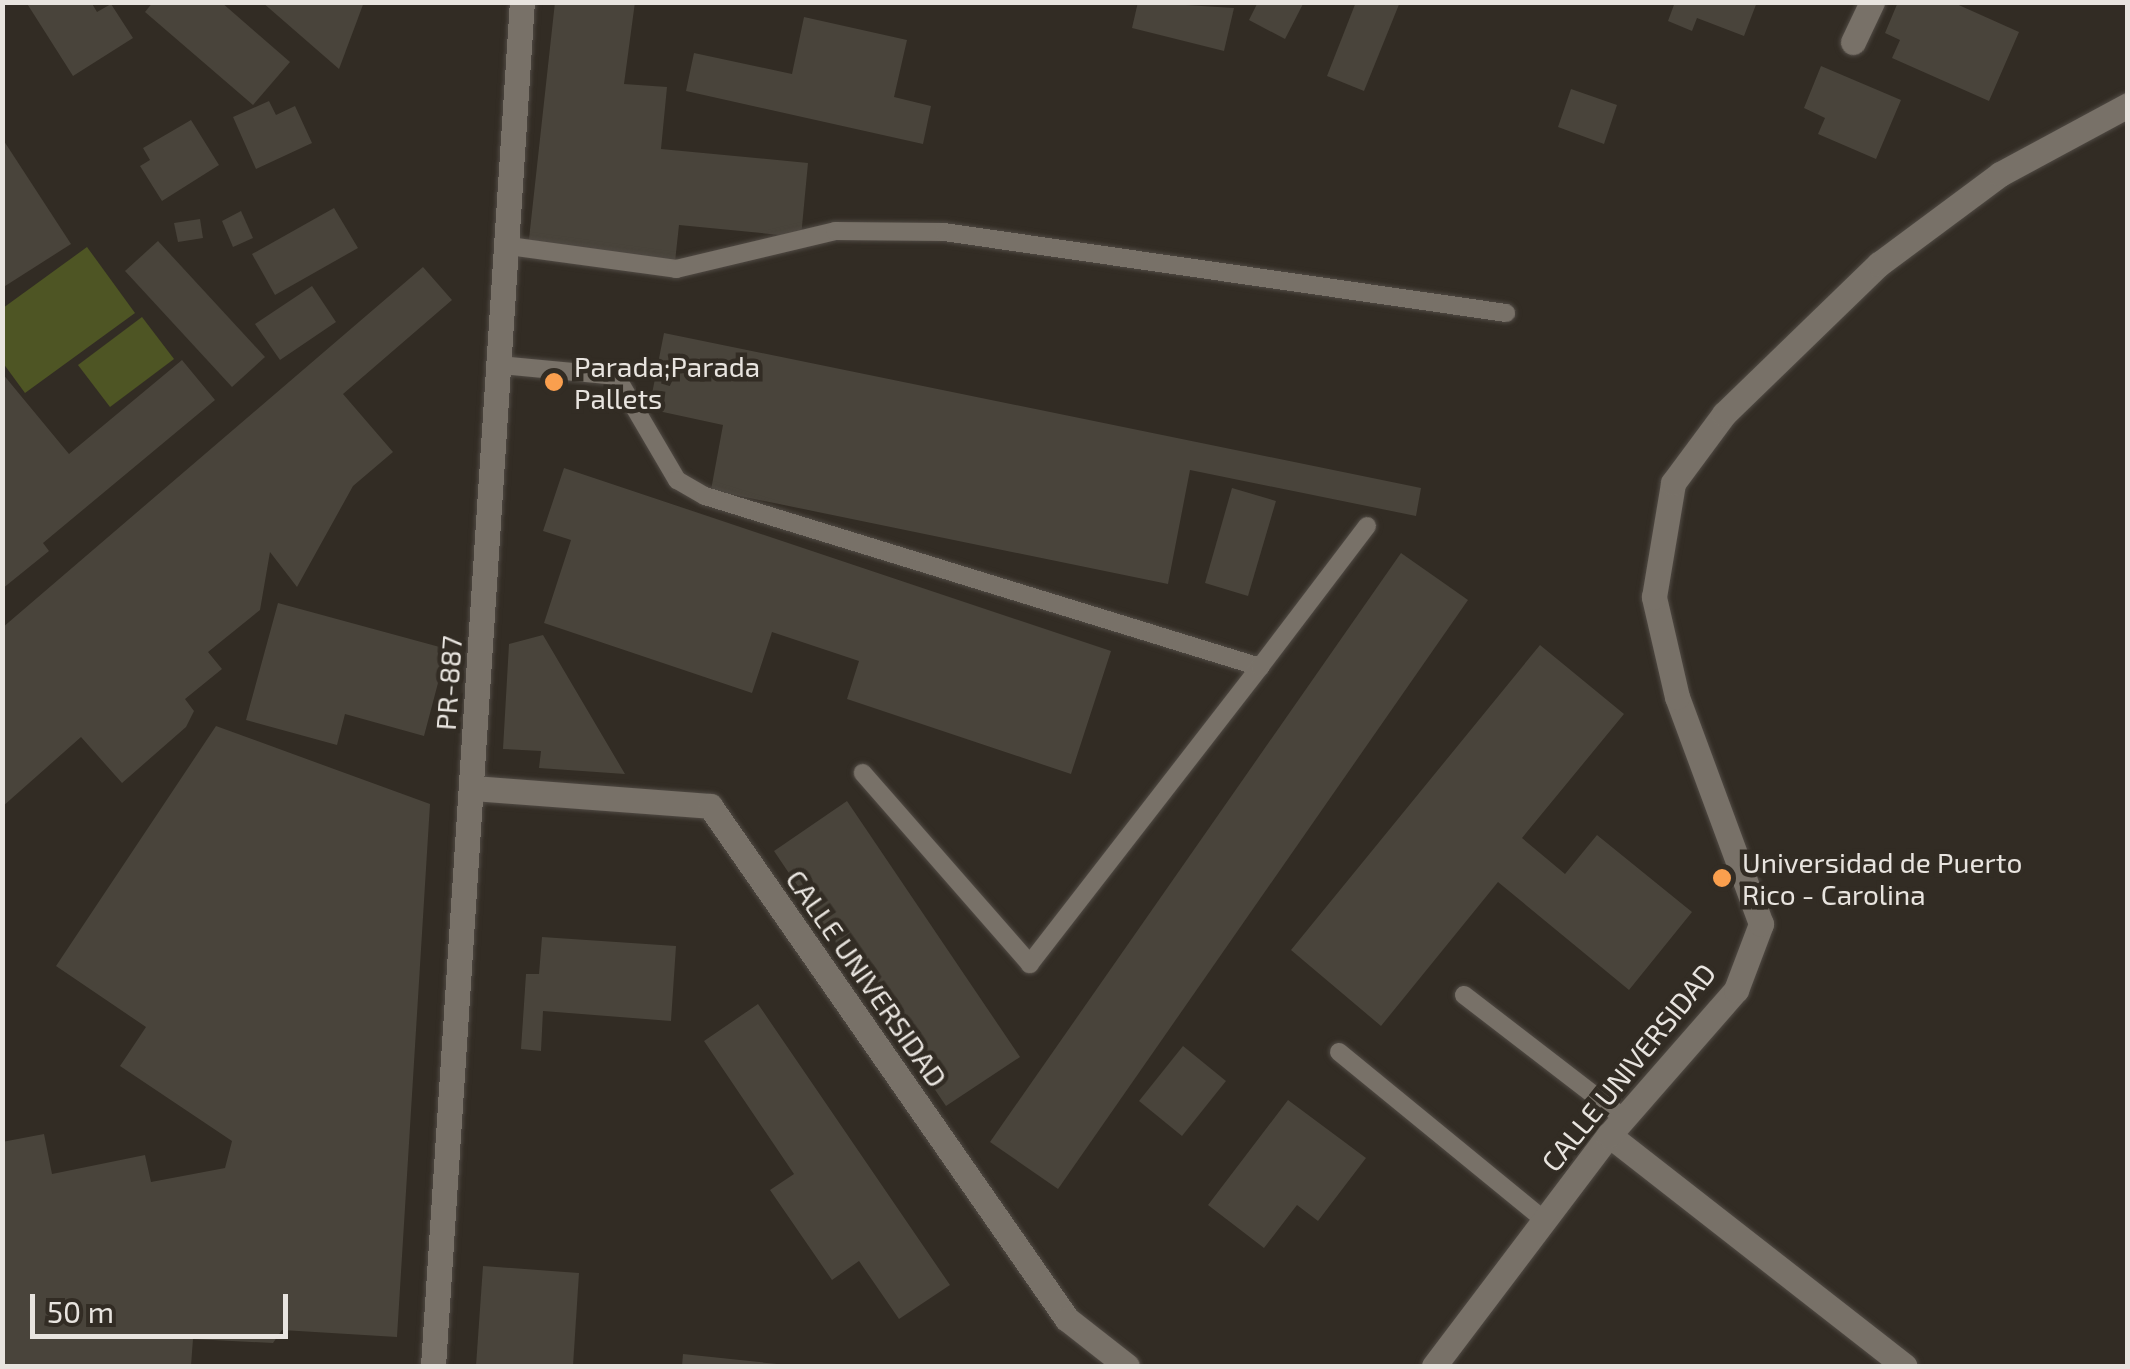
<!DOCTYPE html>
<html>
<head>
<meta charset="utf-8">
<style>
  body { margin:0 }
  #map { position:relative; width:2130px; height:1369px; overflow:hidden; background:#322c24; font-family:"Exo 2",sans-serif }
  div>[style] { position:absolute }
  .green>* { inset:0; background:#4e5524 }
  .building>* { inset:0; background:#49443b }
  .roads { filter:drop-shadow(0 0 2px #504a44) drop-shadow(0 0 2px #504a44) }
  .lane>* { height:18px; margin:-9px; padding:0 9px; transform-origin:9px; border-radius:9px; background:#787168 }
  .street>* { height:25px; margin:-12.5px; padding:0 12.5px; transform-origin:12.5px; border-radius:12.5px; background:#787168 }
  .secondary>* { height:25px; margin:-12.5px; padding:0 12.5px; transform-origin:12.5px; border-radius:12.5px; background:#787168 }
  .dots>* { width:28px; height:28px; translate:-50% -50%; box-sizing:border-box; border:5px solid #322c24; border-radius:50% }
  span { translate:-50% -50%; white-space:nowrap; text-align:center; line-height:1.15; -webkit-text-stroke:9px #322c24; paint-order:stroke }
  .poi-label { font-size:28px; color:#e8e4df }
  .left { translate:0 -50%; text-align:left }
  .street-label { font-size:28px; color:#e8e4df }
  .frame { position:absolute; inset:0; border:5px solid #e8e4df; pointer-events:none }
  .scale { position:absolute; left:30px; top:1294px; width:258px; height:45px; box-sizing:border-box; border:5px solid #e8e4df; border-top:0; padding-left:12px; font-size:30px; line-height:35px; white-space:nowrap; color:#e8e4df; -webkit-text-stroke:8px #322c24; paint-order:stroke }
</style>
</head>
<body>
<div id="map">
  <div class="green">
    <i style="clip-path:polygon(87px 247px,135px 313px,25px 393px,3px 363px,3px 308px)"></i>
    <i style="clip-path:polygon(142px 317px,174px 359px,110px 407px,78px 365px)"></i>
  </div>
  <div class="building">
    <i style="clip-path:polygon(26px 2px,91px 2px,97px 12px,111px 4px,133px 38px,73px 76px)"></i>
    <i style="clip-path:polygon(153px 2px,221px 2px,290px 62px,253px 105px,145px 12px)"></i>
    <i style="clip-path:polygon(262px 2px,364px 2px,339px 69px)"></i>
    <i style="clip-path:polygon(555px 2px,635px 2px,624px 84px,667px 87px,661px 149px,808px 163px,801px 237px,679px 225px,675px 262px,528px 248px)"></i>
    <i style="clip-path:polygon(1138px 2px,1234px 8px,1224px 51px,1132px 28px)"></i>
    <i style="clip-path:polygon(1258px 2px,1304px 2px,1285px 39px,1249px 20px)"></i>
    <i style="clip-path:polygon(1356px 2px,1400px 2px,1364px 91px,1327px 76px)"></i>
    <i style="clip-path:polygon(1675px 2px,1757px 2px,1744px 36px,1697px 18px,1692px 31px,1668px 21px)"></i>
    <i style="clip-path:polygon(1898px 2px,1952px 2px,2019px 32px,1989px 101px,1892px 58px,1900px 40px,1885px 33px)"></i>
    <i style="clip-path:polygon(804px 17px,907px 40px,894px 97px,931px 106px,923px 144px,686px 91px,694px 53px,792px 74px)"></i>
    <i style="clip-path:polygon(1821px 66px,1901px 100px,1876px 159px,1818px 134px,1825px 118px,1804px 108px)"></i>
    <i style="clip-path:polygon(1571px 89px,1617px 105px,1604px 144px,1558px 127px)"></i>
    <i style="clip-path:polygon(269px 101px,276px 115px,295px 106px,312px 143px,256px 169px,233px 117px)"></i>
    <i style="clip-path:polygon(191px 120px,219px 165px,162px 201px,140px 166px,150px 160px,143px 148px)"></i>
    <i style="clip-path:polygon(2px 138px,71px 244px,2px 288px)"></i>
    <i style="clip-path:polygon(334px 208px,358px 248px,275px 295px,252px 254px)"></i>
    <i style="clip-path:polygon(241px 211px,253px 238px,233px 247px,222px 221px)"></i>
    <i style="clip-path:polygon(200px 219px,203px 238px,178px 242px,174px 223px)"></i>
    <i style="clip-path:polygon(158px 241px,265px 357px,232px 387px,125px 271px)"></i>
    <i style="clip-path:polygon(423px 267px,452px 300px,343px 394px,393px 452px,353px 486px,297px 587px,270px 552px,260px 610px,208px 652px,222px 669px,185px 699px,194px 711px,186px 727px,122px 783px,81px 737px,2px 807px,2px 628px)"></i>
    <i style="clip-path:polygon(312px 286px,336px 322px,280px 360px,255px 324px)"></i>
    <i style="clip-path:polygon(664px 333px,1421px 488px,1416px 516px,1190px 470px,1168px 584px,711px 490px,723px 425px,649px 409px)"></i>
    <i style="clip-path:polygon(182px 360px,215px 400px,43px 543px,49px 551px,2px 589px,2px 373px,69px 454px)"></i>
    <i style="clip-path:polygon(564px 468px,1111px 651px,1071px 774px,847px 699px,859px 661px,772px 632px,752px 693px,544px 623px,571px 540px,543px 531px)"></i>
    <i style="clip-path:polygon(1232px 488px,1276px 501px,1248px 596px,1205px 583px)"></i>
    <i style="clip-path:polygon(1401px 553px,1468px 600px,1058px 1189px,990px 1142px)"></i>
    <i style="clip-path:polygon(278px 603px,447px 649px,424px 736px,345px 714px,337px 745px,246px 720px)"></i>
    <i style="clip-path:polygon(543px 635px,625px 774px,539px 768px,541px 751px,503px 749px,509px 644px)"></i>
    <i style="clip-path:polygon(1540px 645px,1624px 714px,1522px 838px,1565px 874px,1597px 835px,1692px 912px,1629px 990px,1498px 882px,1381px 1026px,1291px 950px)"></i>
    <i style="clip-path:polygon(216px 726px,430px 804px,397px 1337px,282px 1330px,273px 1343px,193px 1339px,191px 1366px,2px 1366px,2px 1142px,44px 1134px,52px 1174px,145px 1155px,151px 1182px,225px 1168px,232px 1141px,120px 1066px,146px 1027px,56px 966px)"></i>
    <i style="clip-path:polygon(847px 801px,1020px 1057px,946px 1106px,774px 851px)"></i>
    <i style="clip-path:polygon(542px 937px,676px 946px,671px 1021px,543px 1011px,541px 1051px,521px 1049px,526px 974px,539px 974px)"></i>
    <i style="clip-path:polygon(758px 1004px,950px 1285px,899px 1319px,859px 1261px,832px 1280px,770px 1190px,794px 1174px,704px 1041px)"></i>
    <i style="clip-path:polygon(1183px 1046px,1226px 1081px,1182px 1136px,1139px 1101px)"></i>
    <i style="clip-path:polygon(1288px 1100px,1366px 1158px,1318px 1221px,1297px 1205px,1264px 1248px,1208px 1205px)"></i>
    <i style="clip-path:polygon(483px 1266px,579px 1273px,573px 1366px,476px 1366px)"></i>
    <i style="clip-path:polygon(683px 1354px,777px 1364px,777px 1366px,682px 1366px)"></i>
  </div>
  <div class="roads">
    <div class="lane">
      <i style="left:509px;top:246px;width:169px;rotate:7.8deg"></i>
      <i style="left:676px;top:269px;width:163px;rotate:-13.4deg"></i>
      <i style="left:835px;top:231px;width:109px;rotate:0.5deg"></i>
      <i style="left:944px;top:232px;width:568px;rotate:8.2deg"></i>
      <i style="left:500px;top:365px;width:117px;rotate:5.4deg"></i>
      <i style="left:616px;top:376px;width:121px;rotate:59.6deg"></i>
      <i style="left:677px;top:480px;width:32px;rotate:30deg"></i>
      <i style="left:705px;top:496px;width:581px;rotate:17.12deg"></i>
      <i style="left:1260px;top:667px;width:376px;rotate:127.8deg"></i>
      <i style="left:1030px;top:964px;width:254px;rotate:-131.2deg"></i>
      <i style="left:1260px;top:667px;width:177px;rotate:-52.8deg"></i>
      <i style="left:1464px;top:995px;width:202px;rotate:37.6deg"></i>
      <i style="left:1339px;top:1052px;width:265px;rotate:39.3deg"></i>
    </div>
    <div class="street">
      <i style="left:1853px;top:42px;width:44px;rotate:-64.6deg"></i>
      <i style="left:472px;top:788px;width:239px;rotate:4.3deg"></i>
      <i style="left:710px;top:806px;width:625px;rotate:55.17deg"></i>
      <i style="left:1067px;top:1319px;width:76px;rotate:38.1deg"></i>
      <i style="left:1609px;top:1135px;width:375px;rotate:38deg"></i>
      <i style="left:1434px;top:1366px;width:290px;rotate:-52.9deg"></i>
      <i style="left:1609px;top:1135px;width:193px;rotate:-48.8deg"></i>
      <i style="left:1736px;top:990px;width:71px;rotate:-69.3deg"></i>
      <i style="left:1761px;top:924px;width:242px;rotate:-110.3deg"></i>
      <i style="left:1677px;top:697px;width:103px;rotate:-103deg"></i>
      <i style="left:1654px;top:597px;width:116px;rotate:-80.5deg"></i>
      <i style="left:1673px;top:483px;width:86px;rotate:-53.5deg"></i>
      <i style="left:1724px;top:414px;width:216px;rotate:-44.1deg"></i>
      <i style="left:1879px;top:264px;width:151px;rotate:-36.6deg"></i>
      <i style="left:2000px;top:174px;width:145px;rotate:-28.3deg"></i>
    </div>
    <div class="secondary">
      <i style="left:433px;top:1366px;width:1367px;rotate:-86.27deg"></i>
    </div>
  </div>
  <div class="dots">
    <i style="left:554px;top:382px;background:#fa9f4e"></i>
    <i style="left:1722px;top:878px;background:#fa9f4e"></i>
  </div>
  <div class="poi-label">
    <span class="left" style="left:574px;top:382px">Parada;Parada<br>Pallets</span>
    <span class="left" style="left:1742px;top:878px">Universidad de Puerto<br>Rico - Carolina</span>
  </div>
  <div class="street-label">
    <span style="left:448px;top:683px;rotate:-86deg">PR-887</span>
    <span style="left:867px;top:978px;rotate:55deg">CALLE UNIVERSIDAD</span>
    <span style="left:1628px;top:1067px;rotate:-51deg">CALLE UNIVERSIDAD</span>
  </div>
  <div class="frame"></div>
  <div class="scale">50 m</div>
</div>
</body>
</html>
